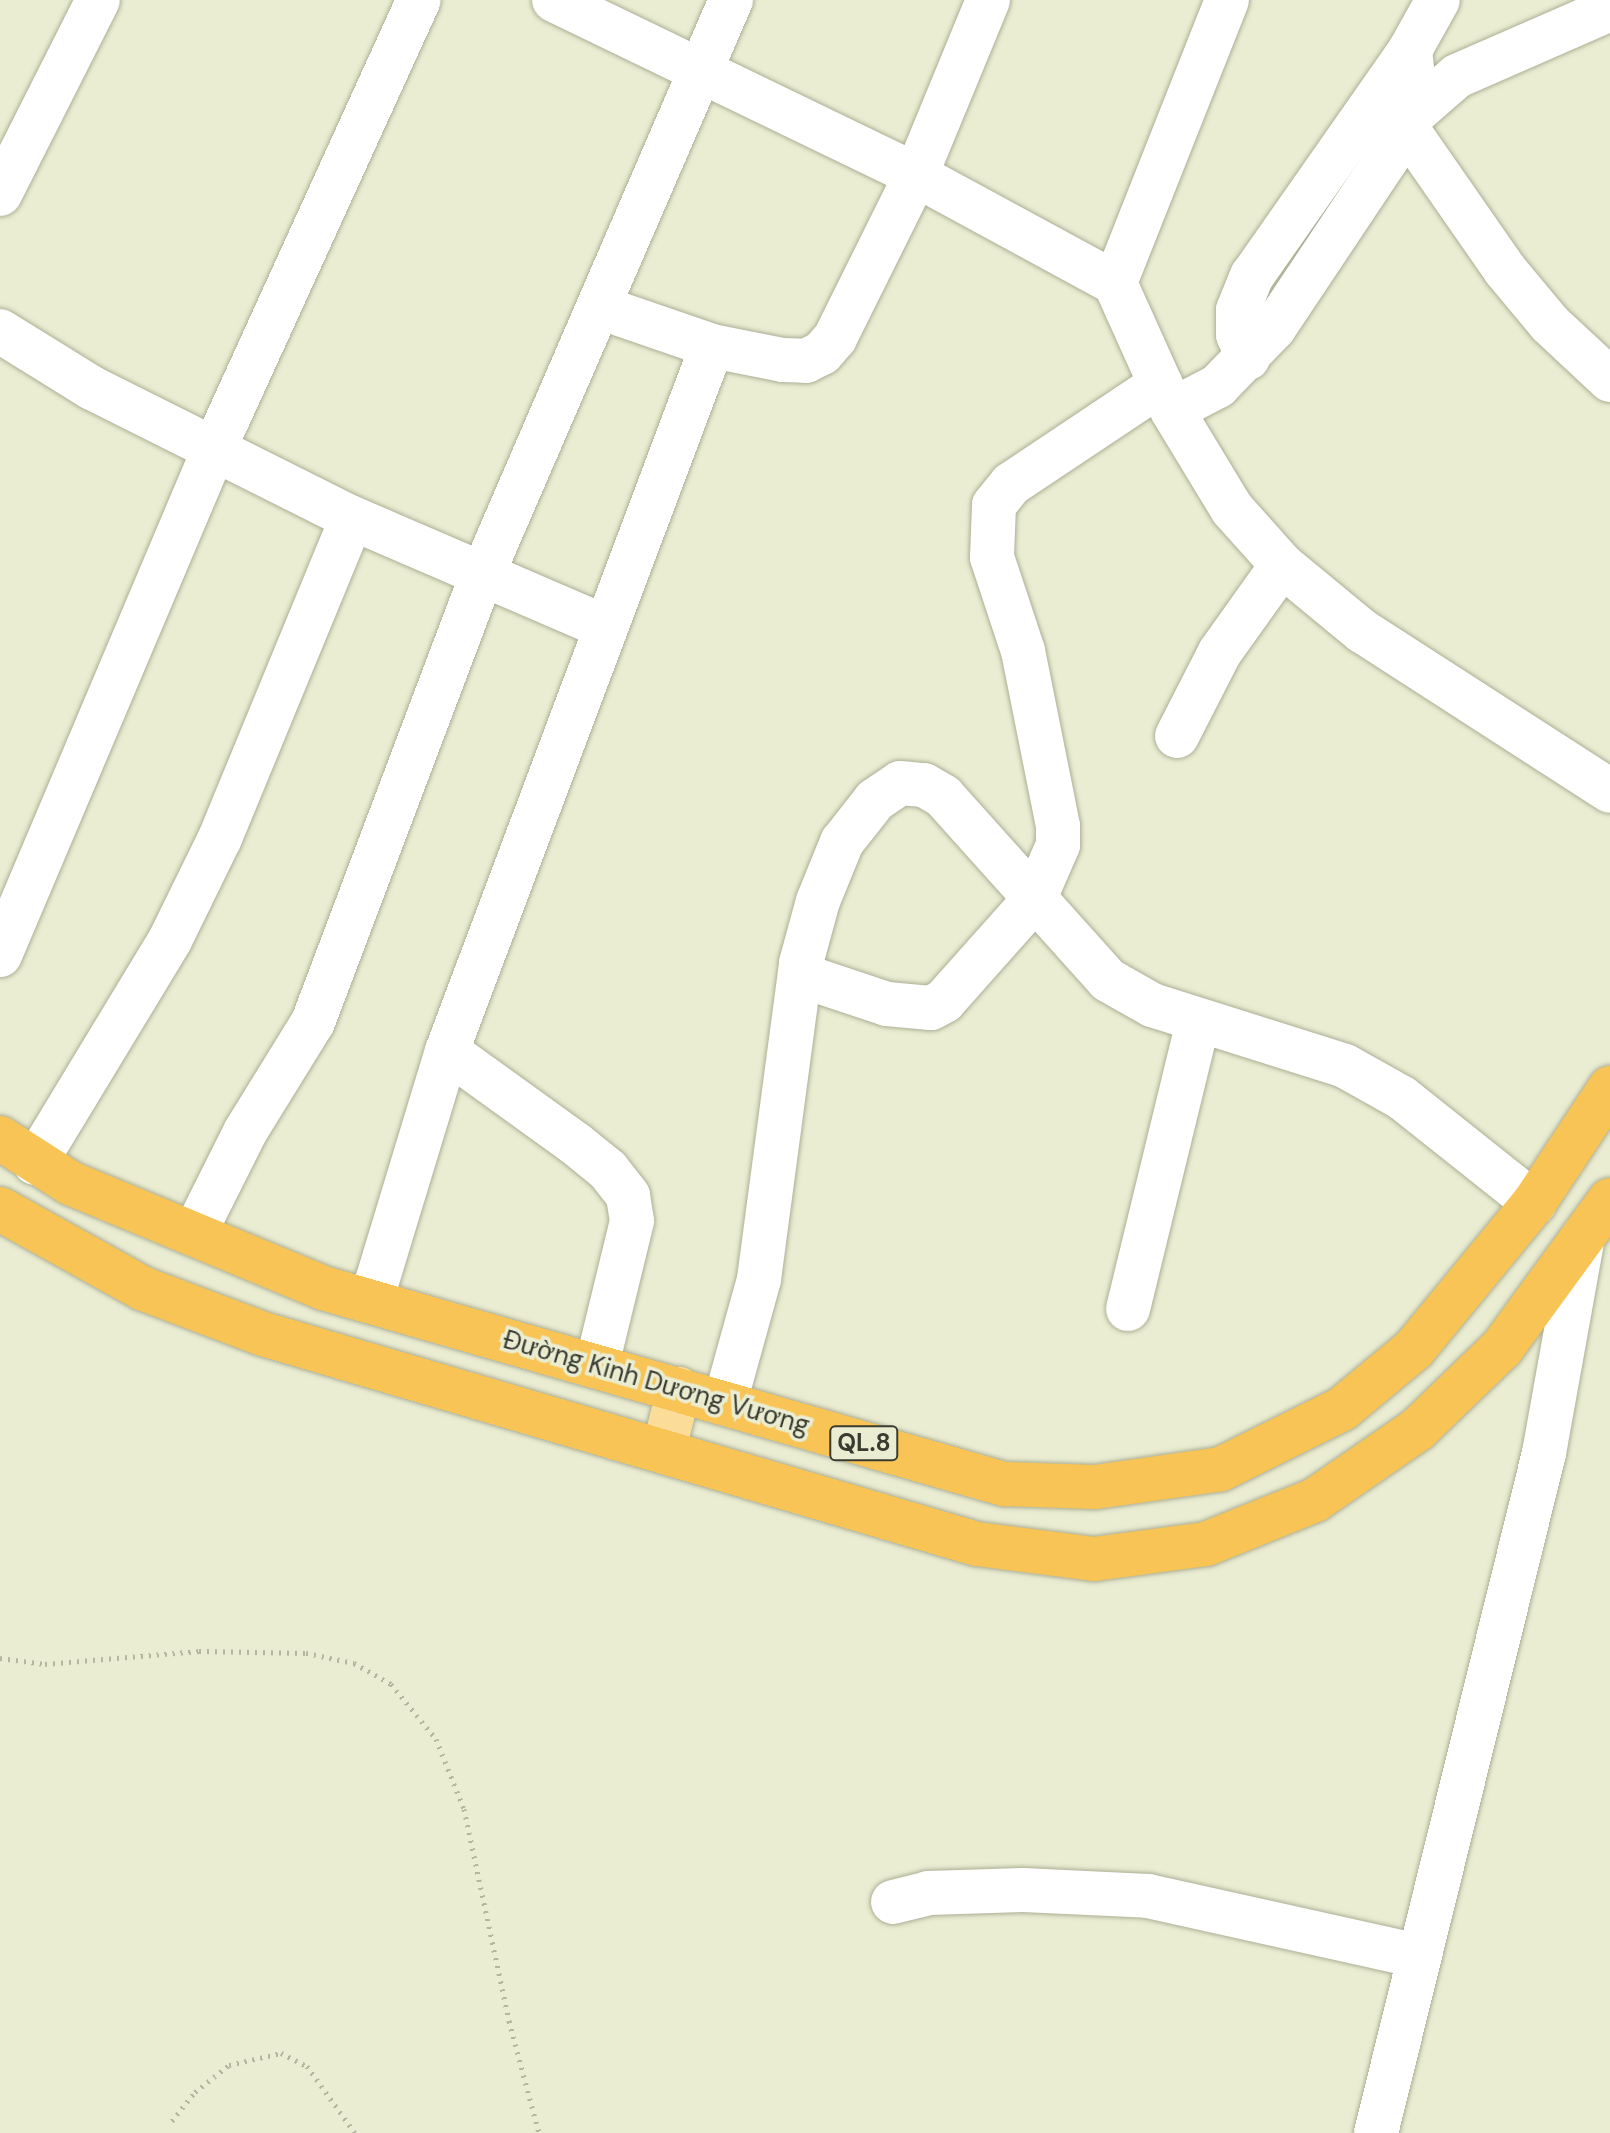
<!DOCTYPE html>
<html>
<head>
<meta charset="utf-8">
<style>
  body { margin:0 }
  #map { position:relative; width:1610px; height:2133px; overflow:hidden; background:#eaedd2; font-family:"DM Sans",sans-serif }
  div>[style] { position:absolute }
  .path>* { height:5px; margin-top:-2.5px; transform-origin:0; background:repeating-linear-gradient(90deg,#b3b6a0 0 2px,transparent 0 8px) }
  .roads { filter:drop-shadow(0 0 2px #acaf95) drop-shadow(0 0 2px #acaf95) }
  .minor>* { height:44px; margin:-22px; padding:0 22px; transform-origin:22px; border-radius:22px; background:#fff }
  .major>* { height:44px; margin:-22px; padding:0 22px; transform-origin:22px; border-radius:22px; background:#fbdc99 }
  .highway>* { height:44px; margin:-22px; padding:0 22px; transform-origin:22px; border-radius:22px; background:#f8c455 }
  span { translate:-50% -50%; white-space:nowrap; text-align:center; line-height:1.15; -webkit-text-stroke:7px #eaedd2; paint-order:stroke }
  .shield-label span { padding:2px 6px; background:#eaedd2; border:2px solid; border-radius:6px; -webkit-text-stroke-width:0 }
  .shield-label { font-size:24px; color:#3a3b31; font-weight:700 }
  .street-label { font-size:26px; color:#3a3b31 }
</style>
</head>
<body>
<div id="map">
  <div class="path">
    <i style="left:0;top:1658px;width:45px;rotate:7.6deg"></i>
    <i style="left:45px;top:1664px;width:155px;rotate:-4.8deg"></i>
    <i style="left:199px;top:1651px;width:107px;rotate:1.1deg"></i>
    <i style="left:306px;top:1653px;width:49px;rotate:11.8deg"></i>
    <i style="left:354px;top:1663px;width:43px;rotate:29.6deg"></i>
    <i style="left:391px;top:1684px;width:71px;rotate:50.7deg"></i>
    <i style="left:436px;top:1739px;width:75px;rotate:68.2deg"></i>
    <i style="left:464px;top:1809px;width:217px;rotate:78deg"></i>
    <i style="left:509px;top:2021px;width:116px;rotate:75deg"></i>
    <i style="left:172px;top:2121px;width:37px;rotate:-52deg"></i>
    <i style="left:195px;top:2092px;width:43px;rotate:-38.5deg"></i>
    <i style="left:229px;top:2065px;width:53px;rotate:-13deg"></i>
    <i style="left:281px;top:2053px;width:29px;rotate:27deg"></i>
    <i style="left:307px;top:2066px;width:82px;rotate:54.4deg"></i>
  </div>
  <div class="roads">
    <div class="minor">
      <i style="left:554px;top:0;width:402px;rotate:25.8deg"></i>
      <i style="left:916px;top:175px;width:226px;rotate:28.5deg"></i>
      <i style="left:1115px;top:283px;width:139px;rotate:65.8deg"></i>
      <i style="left:1172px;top:410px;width:116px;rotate:58.8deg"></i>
      <i style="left:1232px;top:509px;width:75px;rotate:48.2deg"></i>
      <i style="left:1282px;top:565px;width:104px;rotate:39.5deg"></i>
      <i style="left:1362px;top:631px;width:295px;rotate:32.8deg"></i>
      <i style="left:1410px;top:117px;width:62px;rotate:-41.1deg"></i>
      <i style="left:1457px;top:76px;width:167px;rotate:-23.6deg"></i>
      <i style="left:1405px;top:126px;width:175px;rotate:55.2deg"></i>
      <i style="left:1505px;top:270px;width:70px;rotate:50.2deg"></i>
      <i style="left:1550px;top:324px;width:82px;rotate:43deg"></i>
      <i style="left:0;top:194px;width:217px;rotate:-63.2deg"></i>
      <i style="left:1115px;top:283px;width:304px;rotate:-68.4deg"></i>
      <i style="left:599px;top:307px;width:120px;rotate:19deg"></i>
      <i style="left:712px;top:346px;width:72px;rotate:11.2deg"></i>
      <i style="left:783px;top:360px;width:23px;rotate:2deg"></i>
      <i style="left:806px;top:361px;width:18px;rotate:-27deg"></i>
      <i style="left:822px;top:353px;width:20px;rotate:-49deg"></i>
      <i style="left:835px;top:338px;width:182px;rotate:-63.6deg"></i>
      <i style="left:916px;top:175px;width:189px;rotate:-67.6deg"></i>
      <i style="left:0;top:331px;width:108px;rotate:31.8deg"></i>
      <i style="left:92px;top:388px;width:291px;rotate:26.6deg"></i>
      <i style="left:352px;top:518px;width:275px;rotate:23.3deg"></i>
      <i style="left:1248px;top:358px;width:25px;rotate:-113deg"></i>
      <i style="left:1238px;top:335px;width:25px;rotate:-90deg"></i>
      <i style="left:1238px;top:310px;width:37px;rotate:-68deg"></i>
      <i style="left:1252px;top:276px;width:276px;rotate:-55deg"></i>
      <i style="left:1172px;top:410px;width:52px;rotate:-27.6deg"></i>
      <i style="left:1218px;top:386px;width:81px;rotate:-46deg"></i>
      <i style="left:1274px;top:328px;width:213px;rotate:-56.3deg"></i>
      <i style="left:1392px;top:151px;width:52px;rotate:-62.4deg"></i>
      <i style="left:1416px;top:105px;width:55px;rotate:-96.2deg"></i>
      <i style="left:1410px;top:50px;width:57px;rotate:-60.8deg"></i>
      <i style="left:1177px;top:736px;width:94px;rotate:-62.9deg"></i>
      <i style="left:1220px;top:652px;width:107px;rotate:-54.5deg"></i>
      <i style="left:0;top:955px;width:552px;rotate:-67.06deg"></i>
      <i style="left:215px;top:447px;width:491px;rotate:-65.5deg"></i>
      <i style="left:800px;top:975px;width:92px;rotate:18.4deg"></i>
      <i style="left:887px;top:1004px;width:44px;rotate:5.2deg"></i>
      <i style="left:931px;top:1008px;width:15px;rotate:-28deg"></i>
      <i style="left:944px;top:1001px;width:135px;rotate:-48.3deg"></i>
      <i style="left:1034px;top:900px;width:60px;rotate:-66.4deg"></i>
      <i style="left:1058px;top:845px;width:19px;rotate:-90deg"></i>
      <i style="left:1058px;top:826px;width:178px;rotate:-101.3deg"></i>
      <i style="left:1023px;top:651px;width:99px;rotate:-108.3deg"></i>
      <i style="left:992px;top:557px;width:52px;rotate:-87.8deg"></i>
      <i style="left:994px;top:505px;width:27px;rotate:-51deg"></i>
      <i style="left:1011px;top:484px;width:180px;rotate:-33.7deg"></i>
      <i style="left:447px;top:1051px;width:159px;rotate:35.8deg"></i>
      <i style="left:576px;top:1144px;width:41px;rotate:39.1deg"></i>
      <i style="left:608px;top:1170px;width:33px;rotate:52deg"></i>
      <i style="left:628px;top:1196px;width:25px;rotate:81deg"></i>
      <i style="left:632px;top:1221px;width:148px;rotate:103.7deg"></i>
      <i style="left:35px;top:1163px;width:261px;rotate:-58.8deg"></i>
      <i style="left:170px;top:940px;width:114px;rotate:-63.9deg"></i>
      <i style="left:220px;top:838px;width:346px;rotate:-67.6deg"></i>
      <i style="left:194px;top:1234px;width:114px;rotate:-63.4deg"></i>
      <i style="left:245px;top:1132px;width:129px;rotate:-58.3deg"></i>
      <i style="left:313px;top:1022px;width:475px;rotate:-69.3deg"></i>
      <i style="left:481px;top:578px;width:630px;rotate:-66.61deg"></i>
      <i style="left:371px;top:1301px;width:261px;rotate:-73.1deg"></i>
      <i style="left:447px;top:1051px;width:753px;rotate:-69.4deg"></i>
      <i style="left:1128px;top:1309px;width:295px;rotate:-76.3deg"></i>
      <i style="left:725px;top:1402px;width:128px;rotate:-74.5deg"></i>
      <i style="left:759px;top:1279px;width:319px;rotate:-82.4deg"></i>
      <i style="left:801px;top:963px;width:64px;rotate:-74.7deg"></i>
      <i style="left:818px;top:901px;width:64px;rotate:-67.9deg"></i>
      <i style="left:842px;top:842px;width:53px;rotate:-51.8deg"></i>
      <i style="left:875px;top:800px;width:30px;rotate:-34deg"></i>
      <i style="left:900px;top:783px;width:24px;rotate:5deg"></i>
      <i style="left:924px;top:785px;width:22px;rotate:30deg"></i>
      <i style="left:943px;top:796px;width:247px;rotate:48.1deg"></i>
      <i style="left:1108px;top:980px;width:51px;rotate:29.6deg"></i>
      <i style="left:1152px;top:1005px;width:202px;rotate:17.5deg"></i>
      <i style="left:1345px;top:1066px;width:65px;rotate:29.3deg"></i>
      <i style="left:1402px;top:1098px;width:169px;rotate:38.5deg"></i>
      <i style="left:893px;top:1902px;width:36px;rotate:-14deg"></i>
      <i style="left:928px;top:1893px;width:95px;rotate:-1.8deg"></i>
      <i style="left:1023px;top:1890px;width:125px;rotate:2.7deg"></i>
      <i style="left:1148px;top:1896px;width:278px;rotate:12.5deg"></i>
      <i style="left:1376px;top:2133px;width:700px;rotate:-76.12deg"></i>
      <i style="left:1544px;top:1453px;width:219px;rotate:-79.8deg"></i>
    </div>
    <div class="major">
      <i style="left:664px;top:1449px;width:62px;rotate:-76deg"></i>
    </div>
    <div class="highway">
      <i style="left:0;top:1138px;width:83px;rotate:32.7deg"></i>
      <i style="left:70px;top:1183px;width:274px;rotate:22.5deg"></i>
      <i style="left:323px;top:1288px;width:709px;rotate:16.06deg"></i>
      <i style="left:1004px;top:1484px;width:91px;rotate:1.9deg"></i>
      <i style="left:1095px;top:1487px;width:127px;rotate:-8.1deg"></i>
      <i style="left:1221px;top:1469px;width:135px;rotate:-26.4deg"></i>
      <i style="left:1342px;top:1409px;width:94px;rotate:-39.8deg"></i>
      <i style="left:1414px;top:1349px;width:189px;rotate:-50.6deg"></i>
      <i style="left:1534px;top:1203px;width:138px;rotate:-56.5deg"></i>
      <i style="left:0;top:1209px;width:165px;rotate:29.1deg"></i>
      <i style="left:144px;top:1289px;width:127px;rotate:20.7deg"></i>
      <i style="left:263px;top:1334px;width:744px;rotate:16.39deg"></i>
      <i style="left:977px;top:1544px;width:118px;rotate:7.3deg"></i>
      <i style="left:1094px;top:1559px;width:113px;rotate:-7.6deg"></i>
      <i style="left:1206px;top:1544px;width:118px;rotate:-22deg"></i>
      <i style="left:1315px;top:1500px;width:125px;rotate:-34.6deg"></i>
      <i style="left:1418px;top:1429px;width:117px;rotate:-44deg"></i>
      <i style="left:1502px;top:1348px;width:183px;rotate:-53.9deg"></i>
    </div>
  </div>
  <div class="shield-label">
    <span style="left:864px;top:1443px">QL.8</span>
  </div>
  <div class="street-label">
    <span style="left:656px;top:1383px;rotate:16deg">Đường Kinh Dương Vương</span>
  </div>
</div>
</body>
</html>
